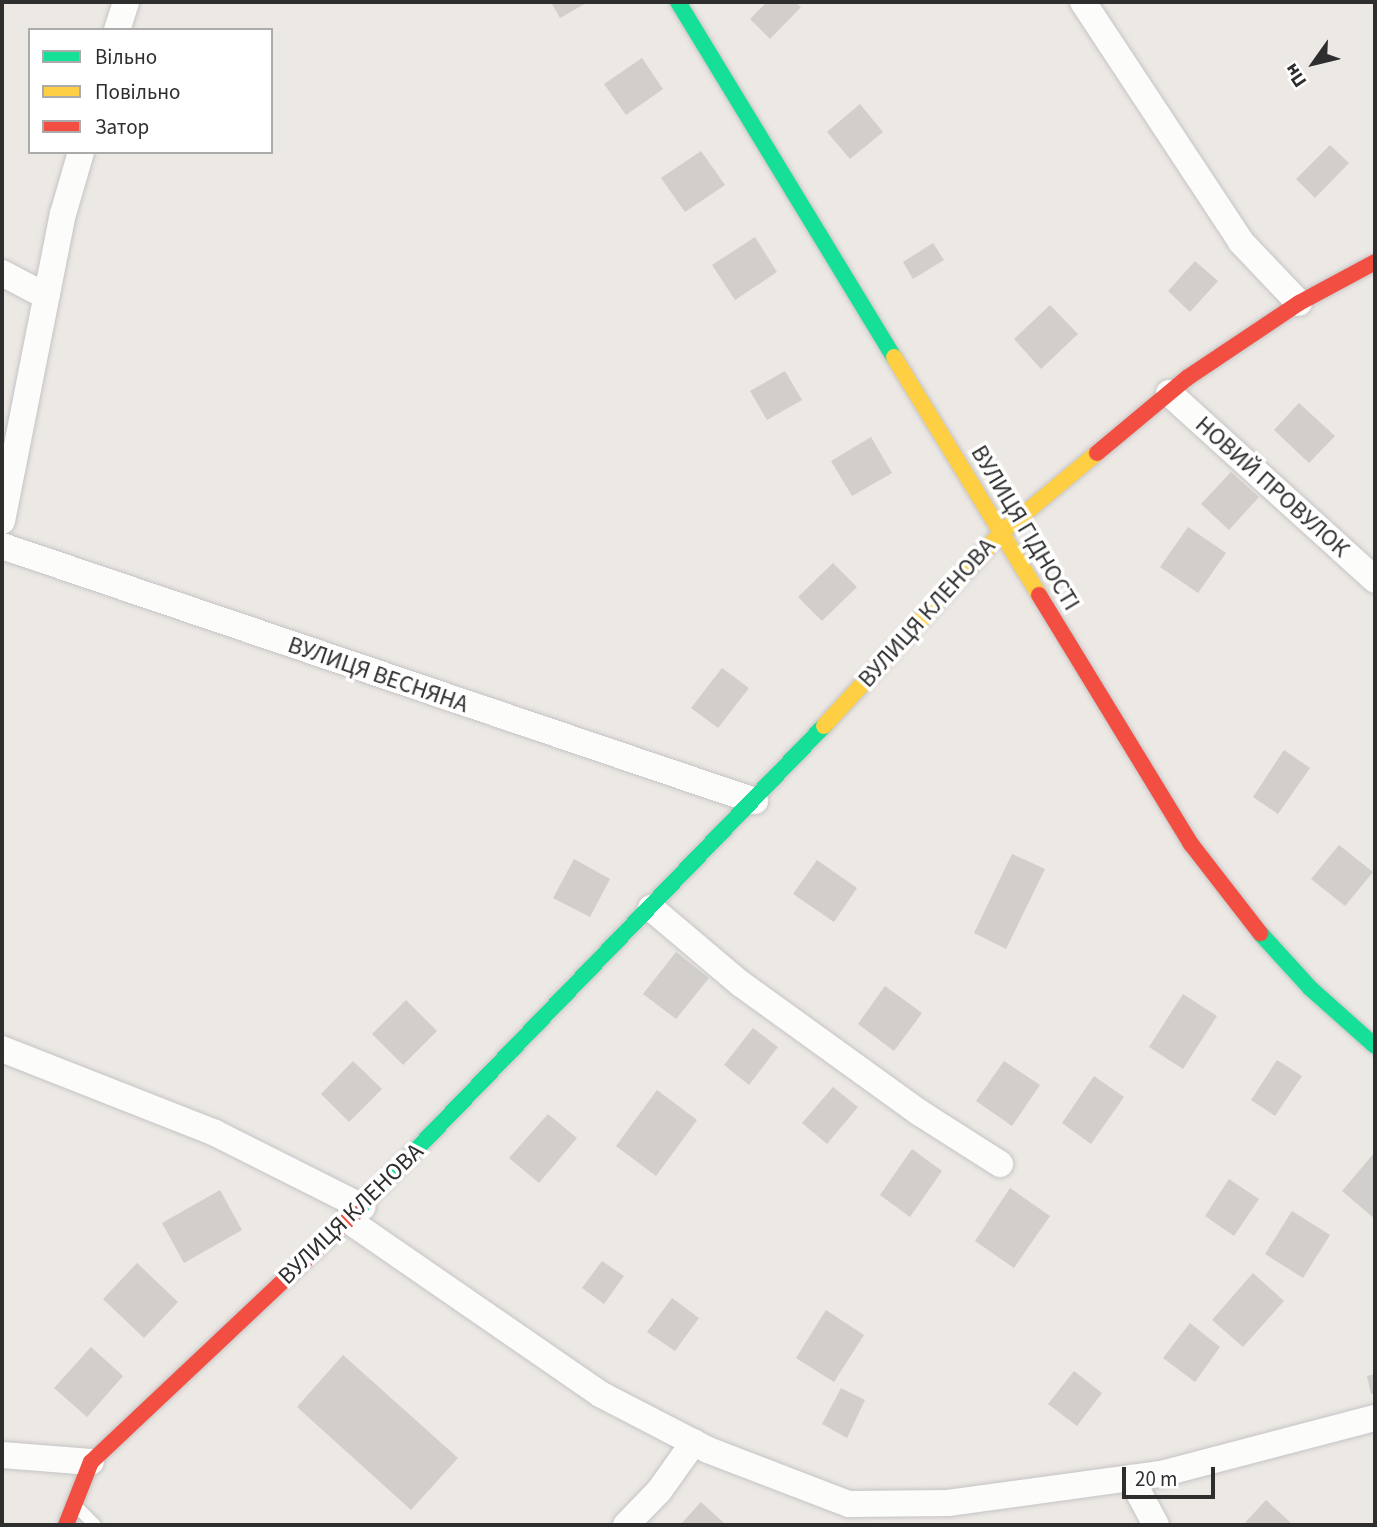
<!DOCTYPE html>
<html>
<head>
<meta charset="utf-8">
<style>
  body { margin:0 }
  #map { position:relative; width:1377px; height:1527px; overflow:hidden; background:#ece8e4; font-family:"Source Sans 3",sans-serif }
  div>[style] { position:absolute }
  .building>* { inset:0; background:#d1cecb }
  .roads { filter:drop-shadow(0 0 2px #c5c4c5) drop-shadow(0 0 2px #c5c4c5) }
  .lane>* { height:12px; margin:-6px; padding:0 6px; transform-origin:6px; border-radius:6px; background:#fcfcfb }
  .street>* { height:26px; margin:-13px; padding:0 13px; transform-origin:13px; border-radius:13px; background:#fcfcfb }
  .fast>* { height:16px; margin:-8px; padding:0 8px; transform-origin:8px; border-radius:8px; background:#16e098 }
  .slow>* { height:16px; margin:-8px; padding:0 8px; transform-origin:8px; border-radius:8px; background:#ffcf43 }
  .jam>* { height:16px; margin:-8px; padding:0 8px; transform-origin:8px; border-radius:8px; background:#f24e42 }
  span { translate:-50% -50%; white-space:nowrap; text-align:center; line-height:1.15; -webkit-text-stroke:7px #fff; paint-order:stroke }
  .street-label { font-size:24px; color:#2e2e2e }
  .frame { position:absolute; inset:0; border:4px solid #2e2e2e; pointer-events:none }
  .legend { position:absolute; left:28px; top:28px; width:245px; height:126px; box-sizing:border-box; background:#fff; border:2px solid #ababab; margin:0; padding:9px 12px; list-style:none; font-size:21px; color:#2e2e2e }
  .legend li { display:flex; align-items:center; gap:14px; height:35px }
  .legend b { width:35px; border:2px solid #ababab }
  .north { position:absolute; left:1279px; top:28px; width:70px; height:70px; -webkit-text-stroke:5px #fff; paint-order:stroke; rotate:236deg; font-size:19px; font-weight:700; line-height:28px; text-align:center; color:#2e2e2e }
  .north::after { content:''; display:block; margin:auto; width:24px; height:32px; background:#2e2e2e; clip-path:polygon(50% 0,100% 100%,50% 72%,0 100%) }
  .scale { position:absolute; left:1122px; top:1467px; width:93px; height:32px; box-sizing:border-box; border:4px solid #2e2e2e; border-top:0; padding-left:9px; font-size:21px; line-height:24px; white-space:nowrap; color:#2e2e2e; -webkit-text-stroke:5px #fff; paint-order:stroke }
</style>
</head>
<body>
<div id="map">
  <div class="building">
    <i style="clip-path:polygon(551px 2px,588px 2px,560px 18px)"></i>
    <i style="clip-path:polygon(767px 2px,795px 2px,801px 7px,770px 39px,750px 19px)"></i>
    <i style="clip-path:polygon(642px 58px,663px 89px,626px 115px,604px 84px)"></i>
    <i style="clip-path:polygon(860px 104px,883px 132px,850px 159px,827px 132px)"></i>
    <i style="clip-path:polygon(1330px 145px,1349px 163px,1315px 198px,1296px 179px)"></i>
    <i style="clip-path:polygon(701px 151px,725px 185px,685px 212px,661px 178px)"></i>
    <i style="clip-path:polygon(755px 237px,777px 272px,735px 300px,712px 265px)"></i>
    <i style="clip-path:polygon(933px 243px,944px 260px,913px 279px,903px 262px)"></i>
    <i style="clip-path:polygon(1195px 261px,1218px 281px,1190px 312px,1168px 291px)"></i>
    <i style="clip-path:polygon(1050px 305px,1078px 334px,1041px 369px,1014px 339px)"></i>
    <i style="clip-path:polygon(785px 371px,802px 400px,767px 420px,750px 391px)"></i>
    <i style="clip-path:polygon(1299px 403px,1335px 436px,1309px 463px,1274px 430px)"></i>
    <i style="clip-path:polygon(871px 437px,892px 473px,852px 496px,831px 461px)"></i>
    <i style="clip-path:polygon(1231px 472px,1259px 497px,1229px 530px,1201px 504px)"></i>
    <i style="clip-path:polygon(1188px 527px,1226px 553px,1198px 593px,1160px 567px)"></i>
    <i style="clip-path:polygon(833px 563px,857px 587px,822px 621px,798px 597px)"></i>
    <i style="clip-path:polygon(722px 668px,749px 688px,718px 728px,691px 708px)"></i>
    <i style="clip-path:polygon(1284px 750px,1310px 768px,1278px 814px,1253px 797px)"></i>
    <i style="clip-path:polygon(1339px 845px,1373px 872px,1345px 906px,1311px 879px)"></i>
    <i style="clip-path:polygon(1012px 854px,1045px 869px,1006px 949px,974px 933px)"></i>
    <i style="clip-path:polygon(574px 859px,610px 879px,590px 917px,553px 898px)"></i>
    <i style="clip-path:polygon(817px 860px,857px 888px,834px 922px,793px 894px)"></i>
    <i style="clip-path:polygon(676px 952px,709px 978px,676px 1019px,643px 994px)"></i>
    <i style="clip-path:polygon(885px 986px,922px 1013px,894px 1051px,858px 1024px)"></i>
    <i style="clip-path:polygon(1183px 994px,1217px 1016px,1183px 1069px,1149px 1047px)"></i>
    <i style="clip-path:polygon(406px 1000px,437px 1031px,403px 1065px,372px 1034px)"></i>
    <i style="clip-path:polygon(753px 1028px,778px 1047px,749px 1085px,724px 1065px)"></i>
    <i style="clip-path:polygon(1277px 1060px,1302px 1076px,1275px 1116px,1251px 1100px)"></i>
    <i style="clip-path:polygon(353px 1061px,382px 1089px,349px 1122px,321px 1094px)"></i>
    <i style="clip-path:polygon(1004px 1061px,1040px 1085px,1012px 1126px,976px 1101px)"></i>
    <i style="clip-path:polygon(1094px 1076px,1124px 1097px,1091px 1144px,1062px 1123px)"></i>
    <i style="clip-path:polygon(833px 1087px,858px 1107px,827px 1144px,802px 1123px)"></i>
    <i style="clip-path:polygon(657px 1090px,697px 1120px,656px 1176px,616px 1146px)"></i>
    <i style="clip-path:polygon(548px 1114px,577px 1138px,539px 1183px,509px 1158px)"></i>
    <i style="clip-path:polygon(912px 1149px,942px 1171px,910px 1217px,880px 1195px)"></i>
    <i style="clip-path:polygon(1375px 1152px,1375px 1219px,1342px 1191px)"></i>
    <i style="clip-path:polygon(1229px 1179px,1259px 1199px,1234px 1236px,1205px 1216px)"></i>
    <i style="clip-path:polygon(1010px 1188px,1050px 1216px,1014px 1268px,975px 1241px)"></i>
    <i style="clip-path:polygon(220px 1190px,242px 1230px,184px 1263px,162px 1223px)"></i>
    <i style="clip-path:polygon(1292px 1211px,1330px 1235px,1303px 1278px,1265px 1254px)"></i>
    <i style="clip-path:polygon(602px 1261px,624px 1276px,604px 1304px,582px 1288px)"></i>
    <i style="clip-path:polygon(137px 1263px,178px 1302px,144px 1338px,103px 1299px)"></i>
    <i style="clip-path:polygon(1253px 1273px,1284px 1301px,1243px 1347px,1212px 1320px)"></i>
    <i style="clip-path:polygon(672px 1298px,699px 1318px,675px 1351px,647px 1332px)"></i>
    <i style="clip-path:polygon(826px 1310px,864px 1335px,834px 1382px,796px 1358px)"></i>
    <i style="clip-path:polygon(1190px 1323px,1220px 1347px,1195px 1382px,1163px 1358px)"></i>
    <i style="clip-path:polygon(91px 1347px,123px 1376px,87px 1417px,54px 1388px)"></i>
    <i style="clip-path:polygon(343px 1355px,458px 1458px,411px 1510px,297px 1407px)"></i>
    <i style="clip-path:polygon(1074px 1371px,1102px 1393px,1077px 1426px,1048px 1404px)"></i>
    <i style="clip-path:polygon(1375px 1374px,1375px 1393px,1371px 1394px,1367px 1376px)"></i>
    <i style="clip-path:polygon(841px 1388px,865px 1400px,847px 1438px,822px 1424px)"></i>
    <i style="clip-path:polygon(1266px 1500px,1291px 1523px,1289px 1525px,1243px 1525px)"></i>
    <i style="clip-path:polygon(701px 1502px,726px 1525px,680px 1525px)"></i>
  </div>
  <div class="roads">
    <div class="lane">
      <i style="left:78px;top:1508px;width:24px;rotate:45deg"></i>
    </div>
    <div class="street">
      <i style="left:1083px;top:2px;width:287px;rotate:56.6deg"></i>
      <i style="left:1241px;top:242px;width:84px;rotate:46.4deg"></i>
      <i style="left:117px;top:30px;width:29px;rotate:-72deg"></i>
      <i style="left:2px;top:273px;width:50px;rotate:27.6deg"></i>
      <i style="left:1169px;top:393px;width:278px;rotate:42.2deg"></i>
      <i style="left:2px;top:521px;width:313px;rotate:-78.8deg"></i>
      <i style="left:63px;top:214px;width:65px;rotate:-73.8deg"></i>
      <i style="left:2px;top:546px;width:795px;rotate:18.71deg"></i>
      <i style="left:651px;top:908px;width:118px;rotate:40.2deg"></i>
      <i style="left:741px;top:984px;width:221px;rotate:35.8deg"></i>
      <i style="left:920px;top:1113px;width:95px;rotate:32.5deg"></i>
      <i style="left:2px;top:1049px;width:229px;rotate:21.5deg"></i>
      <i style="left:215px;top:1133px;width:165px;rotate:26.7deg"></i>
      <i style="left:348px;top:1220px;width:306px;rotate:34.6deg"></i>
      <i style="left:600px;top:1394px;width:122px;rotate:27.4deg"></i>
      <i style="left:708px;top:1450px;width:151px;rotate:21deg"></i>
      <i style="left:849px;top:1504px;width:99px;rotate:-0.6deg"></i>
      <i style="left:948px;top:1503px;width:215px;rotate:-7.8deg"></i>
      <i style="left:1161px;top:1474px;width:221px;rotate:-14.7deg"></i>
      <i style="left:2px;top:1455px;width:89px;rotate:4.5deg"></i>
      <i style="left:1131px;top:1478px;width:53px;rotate:62deg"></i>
      <i style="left:626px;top:1525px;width:47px;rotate:-45.9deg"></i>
      <i style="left:659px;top:1491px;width:60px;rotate:-54.5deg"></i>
    </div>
    <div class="fast">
      <i style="left:678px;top:2px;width:416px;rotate:58.7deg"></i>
      <i style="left:1260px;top:933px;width:74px;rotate:47.7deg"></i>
      <i style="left:1310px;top:988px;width:87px;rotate:41.7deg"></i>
      <i style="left:355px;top:1213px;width:676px;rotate:-46.08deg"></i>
    </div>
    <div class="slow">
      <i style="left:894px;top:357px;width:279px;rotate:58.6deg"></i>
      <i style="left:824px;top:726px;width:262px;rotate:-47.5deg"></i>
      <i style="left:1001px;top:533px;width:125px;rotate:-39.8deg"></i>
    </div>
    <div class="jam">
      <i style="left:1097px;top:453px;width:117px;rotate:-39.8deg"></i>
      <i style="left:1187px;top:378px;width:135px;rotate:-33.8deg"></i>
      <i style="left:1299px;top:303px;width:86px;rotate:-28.3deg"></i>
      <i style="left:1039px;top:595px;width:292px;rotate:58.6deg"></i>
      <i style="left:1191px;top:844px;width:113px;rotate:52.2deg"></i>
      <i style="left:66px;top:1525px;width:68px;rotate:-68.4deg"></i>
      <i style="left:91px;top:1462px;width:363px;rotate:-43.3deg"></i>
    </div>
  </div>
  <div class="street-label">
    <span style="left:1272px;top:487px;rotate:42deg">НОВИЙ ПРОВУЛОК</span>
    <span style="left:1025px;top:528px;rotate:59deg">ВУЛИЦЯ ГІДНОСТІ</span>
    <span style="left:927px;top:613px;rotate:-48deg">ВУЛИЦЯ КЛЕНОВА</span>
    <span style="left:378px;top:675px;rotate:19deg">ВУЛИЦЯ ВЕСНЯНА</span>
    <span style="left:351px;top:1214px;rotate:-44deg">ВУЛИЦЯ КЛЕНОВА</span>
  </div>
  <div class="frame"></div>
  <ul class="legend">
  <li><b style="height:9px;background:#16e098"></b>Вільно</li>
  <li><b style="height:9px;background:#ffcf43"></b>Повільно</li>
  <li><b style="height:9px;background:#f24e42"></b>Затор</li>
  </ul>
  <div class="north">Пн</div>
  <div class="scale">20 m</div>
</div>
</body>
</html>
